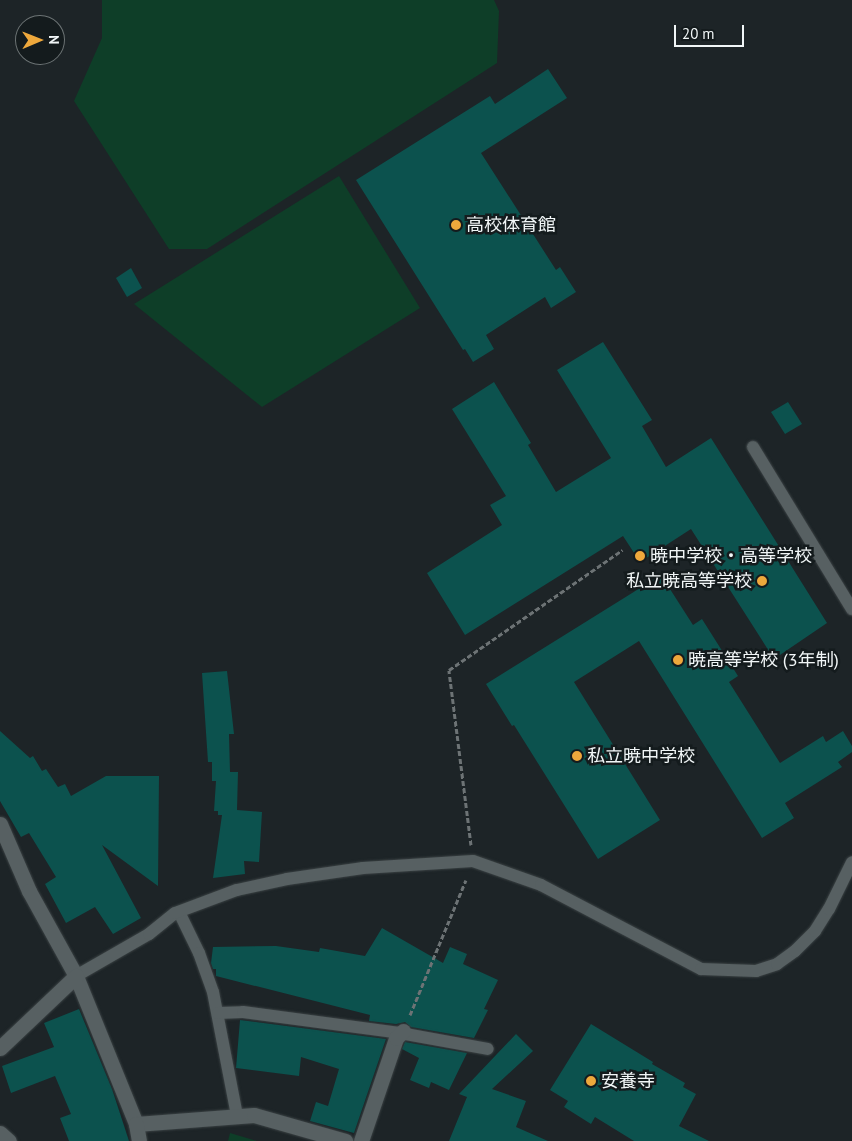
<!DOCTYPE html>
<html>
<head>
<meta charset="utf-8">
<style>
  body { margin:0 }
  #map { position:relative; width:852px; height:1141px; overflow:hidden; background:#1d2427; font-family:"PT Sans","Noto Sans JP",sans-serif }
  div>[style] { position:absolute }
  .green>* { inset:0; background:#0e3e28 }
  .building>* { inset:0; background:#0c524e }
  .path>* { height:3px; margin-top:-1.5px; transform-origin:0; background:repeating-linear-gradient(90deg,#6d7375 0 5px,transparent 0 7.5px) }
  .roads { filter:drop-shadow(0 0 1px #3a4143) drop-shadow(0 0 1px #3a4143) }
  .service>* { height:12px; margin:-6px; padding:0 6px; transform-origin:6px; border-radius:6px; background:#576062 }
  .minor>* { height:15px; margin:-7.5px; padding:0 7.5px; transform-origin:7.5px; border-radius:7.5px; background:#576062 }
  .tertiary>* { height:15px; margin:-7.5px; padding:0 7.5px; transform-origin:7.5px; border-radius:7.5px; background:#576062 }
  .dots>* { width:14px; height:14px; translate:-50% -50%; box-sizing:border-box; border:2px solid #141b1d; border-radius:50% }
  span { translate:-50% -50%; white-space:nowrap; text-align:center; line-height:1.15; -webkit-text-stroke:5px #141b1d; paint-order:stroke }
  .poi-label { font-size:18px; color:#f1f6f7 }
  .left { translate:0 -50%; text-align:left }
  .right { translate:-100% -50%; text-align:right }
  .north { position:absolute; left:15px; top:15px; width:50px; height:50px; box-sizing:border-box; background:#141b1d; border:1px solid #6c7374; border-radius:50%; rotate:89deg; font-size:14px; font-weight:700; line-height:20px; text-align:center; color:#f1f6f7 }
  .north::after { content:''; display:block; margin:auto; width:18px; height:22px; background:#eea83c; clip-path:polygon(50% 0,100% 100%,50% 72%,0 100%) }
  .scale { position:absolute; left:674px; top:25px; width:70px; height:22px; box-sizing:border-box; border:2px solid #f1f6f7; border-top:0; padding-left:6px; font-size:15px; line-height:18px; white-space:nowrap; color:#f1f6f7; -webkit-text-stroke:4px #141b1d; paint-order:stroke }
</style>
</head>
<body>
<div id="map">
  <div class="green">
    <i style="clip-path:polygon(102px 0,494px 0,499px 11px,497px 63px,207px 249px,169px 249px,74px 101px,102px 38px)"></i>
    <i style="clip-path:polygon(339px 176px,420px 308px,262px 407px,134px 304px)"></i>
    <i style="clip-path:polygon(230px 1133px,257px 1141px,228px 1141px)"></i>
  </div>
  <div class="building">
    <i style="clip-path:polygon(548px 69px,567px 98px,481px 153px,556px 270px,560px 267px,576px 292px,551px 308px,545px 297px,486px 335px,494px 349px,473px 362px,465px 349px,463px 350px,356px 180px,490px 96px,495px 104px)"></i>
    <i style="clip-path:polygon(131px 268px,142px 288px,127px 297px,116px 278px)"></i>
    <i style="clip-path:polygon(603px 342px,652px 420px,642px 426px,666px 467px,711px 438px,827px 623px,774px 659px,691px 529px,640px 562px,623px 536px,465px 635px,427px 573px,502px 525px,490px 505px,506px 496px,452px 409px,494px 382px,531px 443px,528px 445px,556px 492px,611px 458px,557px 370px)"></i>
    <i style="clip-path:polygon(788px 402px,802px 424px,785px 434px,771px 412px)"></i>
    <i style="clip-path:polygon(661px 575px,693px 625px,702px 619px,738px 676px,729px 682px,780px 763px,823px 736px,826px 742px,843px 731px,852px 746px,852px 752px,838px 762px,842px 767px,785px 803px,794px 818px,762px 838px,639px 641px,574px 682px,660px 820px,598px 859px,514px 725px,512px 726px,486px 684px)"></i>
    <i style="clip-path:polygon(227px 671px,234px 734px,229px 734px,230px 772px,238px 772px,237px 810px,262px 812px,259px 862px,244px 861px,245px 874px,213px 878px,222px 815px,218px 815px,218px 811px,214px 811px,216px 781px,212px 781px,212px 762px,208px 762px,202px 673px)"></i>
    <i style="clip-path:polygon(0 731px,30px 758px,33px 756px,42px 771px,46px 769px,58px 787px,65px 784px,71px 796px,106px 776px,159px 776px,158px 886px,102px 845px,141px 918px,113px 934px,95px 907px,66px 923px,45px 884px,56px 877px,29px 833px,21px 837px,0 801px)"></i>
    <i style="clip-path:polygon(382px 928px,443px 963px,450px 947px,467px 954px,463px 964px,498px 980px,484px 1009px,488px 1010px,474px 1038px,411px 1027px,405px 1022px,396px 1024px,369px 1021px,370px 1015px,216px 976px,216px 969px,213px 969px,211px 963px,213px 947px,276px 946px,319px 952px,320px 948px,365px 956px)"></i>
    <i style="clip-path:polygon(79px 1009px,112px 1089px,129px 1141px,69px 1141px,60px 1118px,71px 1114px,55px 1076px,11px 1093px,2px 1066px,54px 1047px,44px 1023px)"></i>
    <i style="clip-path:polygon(240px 1020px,386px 1039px,354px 1133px,310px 1121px,316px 1102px,328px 1106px,339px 1069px,301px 1057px,299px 1076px,236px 1068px)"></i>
    <i style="clip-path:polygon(591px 1024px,653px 1062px,652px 1064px,685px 1083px,683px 1087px,696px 1094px,679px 1126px,709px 1141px,634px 1141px,595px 1117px,591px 1124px,564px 1107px,568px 1101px,550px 1090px)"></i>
    <i style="clip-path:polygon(516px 1034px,533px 1051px,492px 1089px,526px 1101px,516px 1127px,548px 1141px,449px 1141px,467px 1097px,459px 1094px)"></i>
    <i style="clip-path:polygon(405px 1042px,467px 1053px,449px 1090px,431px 1082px,429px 1088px,410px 1080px,419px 1058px,402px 1049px)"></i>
  </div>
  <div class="path">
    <i style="left:471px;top:845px;width:176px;rotate:-97.2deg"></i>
    <i style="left:449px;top:670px;width:211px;rotate:-34.7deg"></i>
    <i style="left:410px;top:1015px;width:146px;rotate:-67.5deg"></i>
  </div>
  <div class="roads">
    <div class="service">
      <i style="left:753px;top:447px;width:190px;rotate:58.6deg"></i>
      <i style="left:179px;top:912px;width:46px;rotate:64deg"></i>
      <i style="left:199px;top:953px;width:41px;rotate:70.3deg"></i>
      <i style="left:213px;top:992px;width:125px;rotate:79deg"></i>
      <i style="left:76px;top:976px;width:84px;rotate:-29.9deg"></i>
      <i style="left:149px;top:934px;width:33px;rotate:-39deg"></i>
      <i style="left:175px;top:913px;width:66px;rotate:-20.4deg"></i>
      <i style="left:237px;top:890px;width:51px;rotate:-12.4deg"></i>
      <i style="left:287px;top:879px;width:77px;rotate:-8.2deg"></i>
      <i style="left:363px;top:868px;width:110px;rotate:-3.6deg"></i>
      <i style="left:473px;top:861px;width:72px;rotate:19.4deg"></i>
      <i style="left:541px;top:885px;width:181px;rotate:27.7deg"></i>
      <i style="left:701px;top:969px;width:55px;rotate:2.1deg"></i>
      <i style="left:756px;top:971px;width:22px;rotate:-18deg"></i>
      <i style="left:777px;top:964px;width:22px;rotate:-36deg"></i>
      <i style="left:795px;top:951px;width:28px;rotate:-45deg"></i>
      <i style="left:815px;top:931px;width:26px;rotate:-58deg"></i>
      <i style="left:829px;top:909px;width:52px;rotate:-63.9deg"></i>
      <i style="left:218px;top:1013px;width:25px;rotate:-2deg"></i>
      <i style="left:243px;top:1012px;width:158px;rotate:7.6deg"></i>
      <i style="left:400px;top:1033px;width:89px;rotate:10.3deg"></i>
    </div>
    <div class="minor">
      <i style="left:0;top:824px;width:73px;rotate:66.6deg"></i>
      <i style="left:29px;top:891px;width:97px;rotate:61.1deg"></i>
      <i style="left:76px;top:976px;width:160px;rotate:67.9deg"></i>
      <i style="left:136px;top:1124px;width:118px;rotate:-4.4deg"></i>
      <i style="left:254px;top:1115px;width:95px;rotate:15.9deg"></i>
      <i style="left:0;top:1048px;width:105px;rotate:-43.5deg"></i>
      <i style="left:136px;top:1124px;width:17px;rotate:80deg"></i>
      <i style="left:361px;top:1141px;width:109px;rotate:-71.2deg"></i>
      <i style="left:396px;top:1038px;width:10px;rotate:-45deg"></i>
    </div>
    <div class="tertiary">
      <i style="left:0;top:1133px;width:12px;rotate:42deg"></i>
    </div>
  </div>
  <div class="dots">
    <i style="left:456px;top:225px;background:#eea83c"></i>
    <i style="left:640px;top:556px;background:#eea83c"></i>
    <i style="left:762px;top:581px;background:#eea83c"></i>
    <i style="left:678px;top:660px;background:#eea83c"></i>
    <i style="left:577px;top:756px;background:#eea83c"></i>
    <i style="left:591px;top:1081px;background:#eea83c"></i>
  </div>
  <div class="poi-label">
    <span class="left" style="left:466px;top:225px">高校体育館</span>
    <span class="left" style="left:650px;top:556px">暁中学校・高等学校</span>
    <span class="right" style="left:752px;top:581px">私立暁高等学校</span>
    <span class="left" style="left:688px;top:660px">暁高等学校 (3年制)</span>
    <span class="left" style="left:587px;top:756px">私立暁中学校</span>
    <span class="left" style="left:601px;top:1081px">安養寺</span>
  </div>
  <div class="north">N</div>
  <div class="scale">20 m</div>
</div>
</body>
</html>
